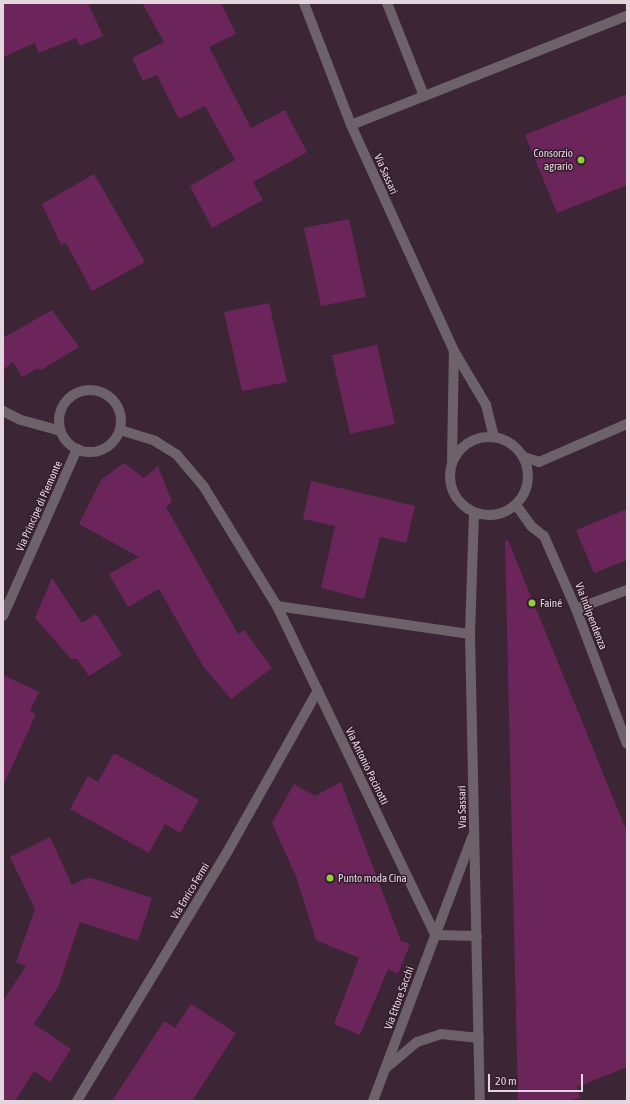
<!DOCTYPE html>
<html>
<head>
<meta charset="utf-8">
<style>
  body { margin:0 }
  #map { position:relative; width:630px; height:1104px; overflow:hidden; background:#3c2636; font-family:"Asap Condensed",sans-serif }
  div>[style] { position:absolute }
  .building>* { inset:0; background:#6b255a }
  .minor>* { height:10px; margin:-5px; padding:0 5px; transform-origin:5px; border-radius:5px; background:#6d6269 }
  .minor>.ring { margin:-5px; padding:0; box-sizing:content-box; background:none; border:10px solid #6d6269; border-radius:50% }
  .dots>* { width:11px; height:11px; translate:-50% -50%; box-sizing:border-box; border:2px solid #321c2c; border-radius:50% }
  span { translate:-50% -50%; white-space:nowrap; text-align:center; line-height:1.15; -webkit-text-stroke:3px #321c2c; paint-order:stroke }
  .poi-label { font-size:11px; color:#e4d5de }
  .right { translate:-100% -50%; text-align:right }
  .left { translate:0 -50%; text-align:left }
  .street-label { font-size:11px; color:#e4d5de }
  .frame { position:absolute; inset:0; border:4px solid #e4d5de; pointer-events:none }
  .scale { position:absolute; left:488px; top:1074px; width:95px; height:18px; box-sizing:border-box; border:2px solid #e4d5de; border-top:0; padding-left:5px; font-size:12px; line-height:14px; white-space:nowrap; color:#e4d5de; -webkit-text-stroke:3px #321c2c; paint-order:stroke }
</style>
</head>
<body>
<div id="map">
  <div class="building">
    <i style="clip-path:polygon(3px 3px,88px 3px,103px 36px,80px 46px,76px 38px,39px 53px,35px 43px,3px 57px)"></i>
    <i style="clip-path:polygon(142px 3px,221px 3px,236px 34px,209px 47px,251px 128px,285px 110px,307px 152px,253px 182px,263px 200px,212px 228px,190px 186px,235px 160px,205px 106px,179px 119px,157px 75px,143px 81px,132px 58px,164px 42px)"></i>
    <i style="clip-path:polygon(627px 94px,627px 185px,557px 213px,525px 135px)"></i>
    <i style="clip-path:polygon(94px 174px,145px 262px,92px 291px,66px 243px,61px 245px,42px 204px)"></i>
    <i style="clip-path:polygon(349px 219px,366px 297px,321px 306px,304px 228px)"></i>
    <i style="clip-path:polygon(269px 303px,287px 382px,242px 391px,224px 312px)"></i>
    <i style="clip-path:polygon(52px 310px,79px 347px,41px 370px,38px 368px,22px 377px,13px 362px,3px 370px,3px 338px)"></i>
    <i style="clip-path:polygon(377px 345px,395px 424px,350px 434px,332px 355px)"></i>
    <i style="clip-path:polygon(124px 463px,144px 478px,158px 466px,172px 502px,166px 507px,238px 634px,244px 630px,272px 668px,231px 699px,203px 666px,159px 589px,128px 607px,109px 574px,139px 557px,79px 524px,101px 480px)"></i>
    <i style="clip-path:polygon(311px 481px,415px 506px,406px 543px,380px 537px,364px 599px,321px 588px,335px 526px,303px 519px)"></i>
    <i style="clip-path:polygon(627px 509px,627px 560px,594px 573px,576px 530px)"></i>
    <i style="clip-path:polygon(508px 540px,627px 832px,627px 1067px,577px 1087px,580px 1098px,566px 1101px,518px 1101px,505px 541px)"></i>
    <i style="clip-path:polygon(52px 578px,82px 623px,96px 614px,122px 655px,89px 676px,77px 659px,71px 659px,35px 618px)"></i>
    <i style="clip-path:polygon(3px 675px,39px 692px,30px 711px,36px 714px,3px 786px)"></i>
    <i style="clip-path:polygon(114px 753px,199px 800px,180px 833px,165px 824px,149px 853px,70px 809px,88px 776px,98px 782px)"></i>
    <i style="clip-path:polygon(341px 782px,401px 941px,410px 944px,398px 974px,388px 969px,360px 1035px,334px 1024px,359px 958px,316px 940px,297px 879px,272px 823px,294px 784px,315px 796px)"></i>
    <i style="clip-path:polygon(50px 837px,72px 885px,87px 878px,92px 878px,152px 898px,138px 941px,80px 922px,58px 987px,34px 1024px,71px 1049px,50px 1082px,34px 1071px,15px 1101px,3px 1101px,3px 1001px,26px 966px,16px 962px,35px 909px,10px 857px)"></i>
    <i style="clip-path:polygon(191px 1004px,236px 1033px,192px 1101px,112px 1101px,164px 1021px,175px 1028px)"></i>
  </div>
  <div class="minor">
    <i style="left:304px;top:3px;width:131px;rotate:68.9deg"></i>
    <i style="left:351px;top:125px;width:248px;rotate:65.5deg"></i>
    <i style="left:454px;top:351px;width:63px;rotate:59.3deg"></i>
    <i style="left:486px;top:405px;width:33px;rotate:76deg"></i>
    <i style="left:387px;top:3px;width:100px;rotate:68.3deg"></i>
    <i style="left:351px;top:125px;width:297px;rotate:-21.6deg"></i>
    <i class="ring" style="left:59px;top:390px;width:52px;height:52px"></i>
    <i style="left:3px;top:411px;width:20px;rotate:27deg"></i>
    <i style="left:21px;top:420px;width:41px;rotate:15.4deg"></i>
    <i style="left:120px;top:430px;width:37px;rotate:17deg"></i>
    <i style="left:155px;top:441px;width:26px;rotate:32deg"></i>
    <i style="left:177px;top:455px;width:42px;rotate:49.8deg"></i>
    <i style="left:204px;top:487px;width:140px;rotate:58.5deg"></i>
    <i style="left:277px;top:606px;width:195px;rotate:8.3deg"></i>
    <i class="ring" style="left:450px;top:437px;width:68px;height:68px"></i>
    <i style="left:524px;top:457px;width:16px;rotate:18deg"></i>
    <i style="left:539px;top:462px;width:96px;rotate:-23.4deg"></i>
    <i style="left:452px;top:461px;width:110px;rotate:-89deg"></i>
    <i style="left:516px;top:505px;width:26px;rotate:54deg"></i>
    <i style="left:531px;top:526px;width:16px;rotate:38deg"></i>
    <i style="left:544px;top:536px;width:80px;rotate:66.3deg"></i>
    <i style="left:576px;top:609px;width:144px;rotate:69.3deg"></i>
    <i style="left:474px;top:513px;width:121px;rotate:91.9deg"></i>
    <i style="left:470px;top:634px;width:467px;rotate:88.8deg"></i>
    <i style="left:277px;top:606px;width:365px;rotate:64.3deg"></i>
    <i style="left:576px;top:609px;width:54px;rotate:-20.4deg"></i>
    <i style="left:3px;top:616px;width:183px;rotate:-66.1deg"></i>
    <i style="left:435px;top:935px;width:42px;rotate:1.4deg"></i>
    <i style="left:386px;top:1068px;width:40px;rotate:-40deg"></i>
    <i style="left:417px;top:1042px;width:25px;rotate:-18deg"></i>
    <i style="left:441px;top:1034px;width:38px;rotate:6deg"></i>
    <i style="left:77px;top:1101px;width:286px;rotate:-58.9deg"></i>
    <i style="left:225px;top:856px;width:190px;rotate:-60.7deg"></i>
    <i style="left:373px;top:1101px;width:282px;rotate:-69.4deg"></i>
  </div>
  <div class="dots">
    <i style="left:581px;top:160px;background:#94cc3b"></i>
    <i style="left:532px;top:603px;background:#94cc3b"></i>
    <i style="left:330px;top:878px;background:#94cc3b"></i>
  </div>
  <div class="poi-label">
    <span class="right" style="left:573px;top:160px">Consorzio<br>agrario</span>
    <span class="left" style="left:540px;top:603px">Fainé</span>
    <span class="left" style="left:338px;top:878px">Punto moda Cina</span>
  </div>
  <div class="street-label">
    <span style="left:386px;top:174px;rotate:66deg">Via Sassari</span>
    <span style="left:39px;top:506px;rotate:-66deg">Via Principe di Piemonte</span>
    <span style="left:591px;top:616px;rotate:69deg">Via Indipendenza</span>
    <span style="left:367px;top:766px;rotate:64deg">Via Antonio Pacinotti</span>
    <span style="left:462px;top:807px;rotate:-91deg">Via Sassari</span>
    <span style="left:190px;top:891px;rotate:-59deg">Via Enrico Fermi</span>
    <span style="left:399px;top:998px;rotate:-70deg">Via Ettore Sacchi</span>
  </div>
  <div class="frame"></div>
  <div class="scale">20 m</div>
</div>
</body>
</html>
